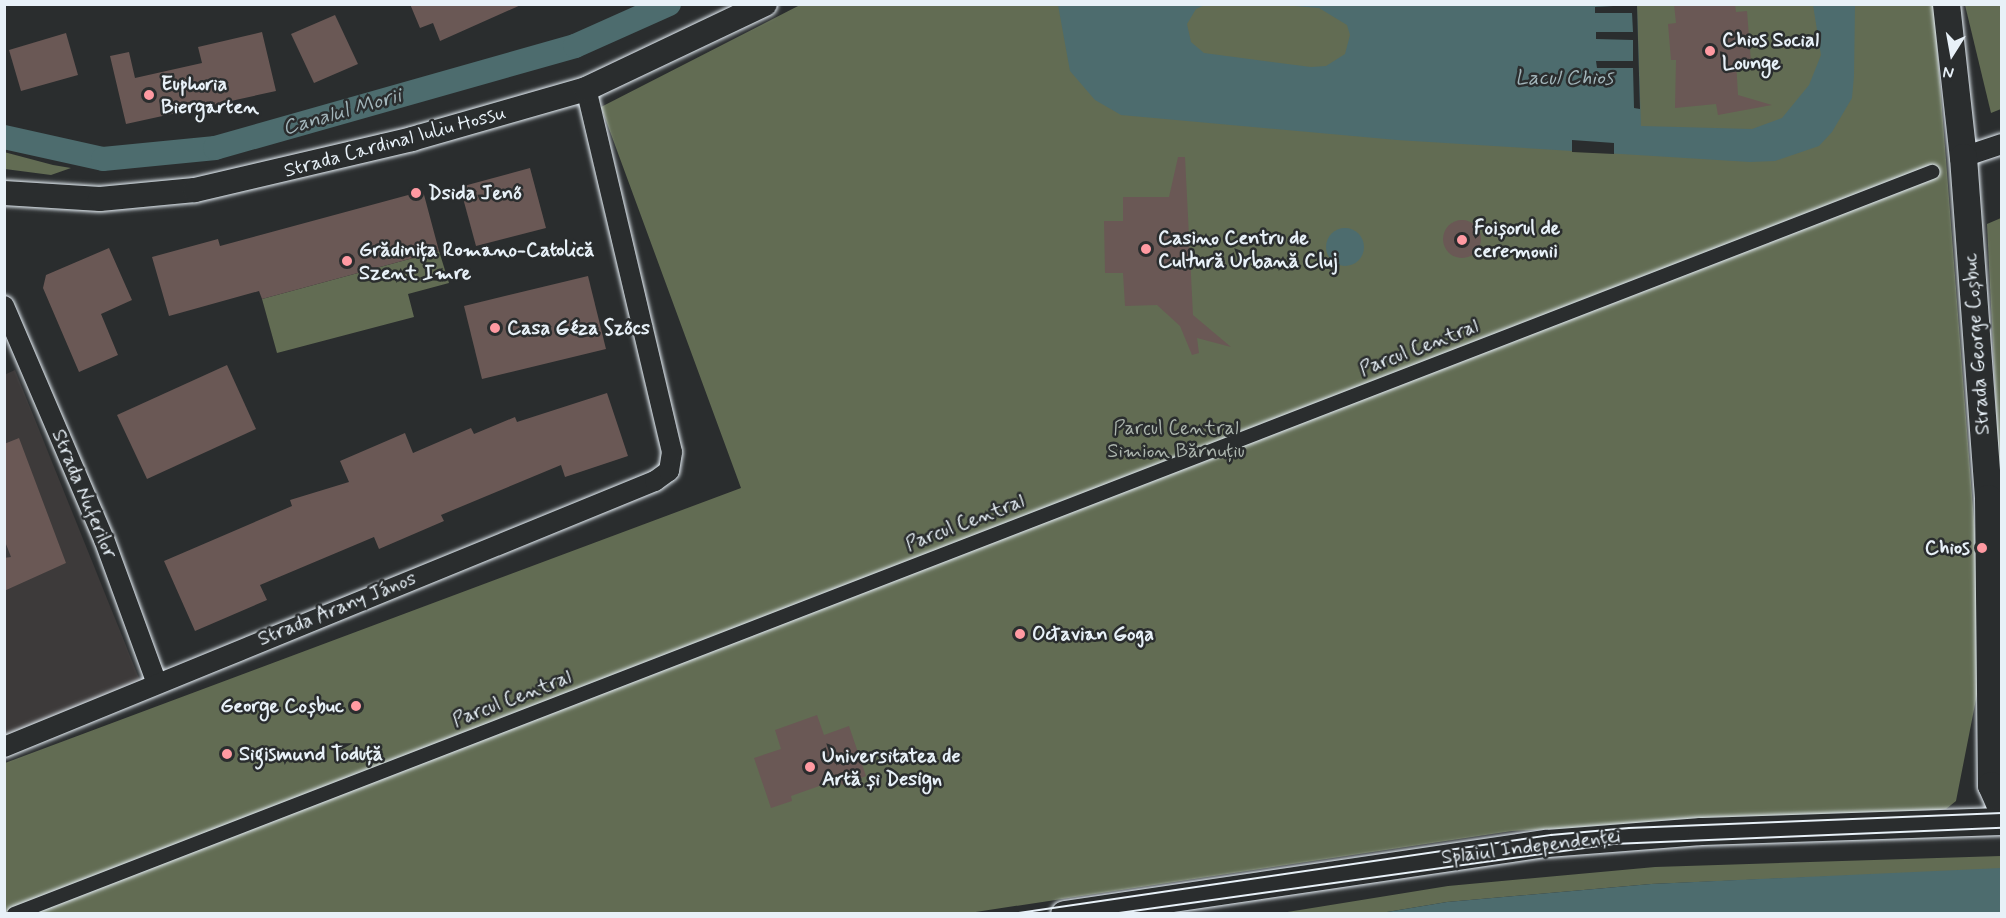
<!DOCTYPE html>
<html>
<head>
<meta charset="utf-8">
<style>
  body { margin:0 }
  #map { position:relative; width:2006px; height:918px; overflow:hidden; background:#2a2d2e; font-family:Mynerve,sans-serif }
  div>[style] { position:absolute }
  .built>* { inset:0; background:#3d3a3a }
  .green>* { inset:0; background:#626c53 }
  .water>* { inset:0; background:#4d6c6e }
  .round { border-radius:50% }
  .pier>* { inset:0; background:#2a2d2e }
  .canal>* { height:24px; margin:-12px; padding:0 12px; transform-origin:12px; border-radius:12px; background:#4d6c6e }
  .building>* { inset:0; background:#6a5855 }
  .roads { filter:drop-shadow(0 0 2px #e8f1f8) drop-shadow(0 0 2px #e8f1f8) }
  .pedestrian>* { height:14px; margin:-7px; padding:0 7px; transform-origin:7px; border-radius:7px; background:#2a2d2e }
  .minor>* { height:20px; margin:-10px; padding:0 10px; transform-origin:10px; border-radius:10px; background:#2a2d2e }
  .tertiary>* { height:24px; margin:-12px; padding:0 12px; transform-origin:12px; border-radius:12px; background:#2a2d2e }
  .secondary>* { height:27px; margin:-13.5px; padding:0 13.5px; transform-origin:13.5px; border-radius:13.5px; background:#2a2d2e }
  .tram>* { height:1.5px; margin:-0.75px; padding:0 0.75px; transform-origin:0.75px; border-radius:0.75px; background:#e8f1f8 }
  .dots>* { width:16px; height:16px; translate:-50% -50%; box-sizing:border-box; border:3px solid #2a2d2e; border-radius:50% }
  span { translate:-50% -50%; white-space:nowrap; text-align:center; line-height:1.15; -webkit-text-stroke:5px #2a2d2e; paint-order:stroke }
  .poi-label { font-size:20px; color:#e8f1f8; font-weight:700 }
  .left { translate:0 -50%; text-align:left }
  .right { translate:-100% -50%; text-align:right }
  .street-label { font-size:20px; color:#e8f1f8 }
  .park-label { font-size:20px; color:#acb5ae }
  .water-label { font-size:21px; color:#a2b5ba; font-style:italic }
  .frame { position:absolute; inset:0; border:6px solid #e8f1f8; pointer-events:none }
  .north { position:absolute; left:1922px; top:24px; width:60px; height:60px; -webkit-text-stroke:4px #2a2d2e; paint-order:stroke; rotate:191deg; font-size:16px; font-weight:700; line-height:24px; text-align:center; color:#e8f1f8 }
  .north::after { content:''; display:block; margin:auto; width:21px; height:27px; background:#e8f1f8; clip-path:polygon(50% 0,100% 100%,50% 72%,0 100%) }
</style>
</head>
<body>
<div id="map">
  <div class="built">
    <i style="clip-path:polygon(15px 370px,141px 683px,5px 737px,4px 375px)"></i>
  </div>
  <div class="green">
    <i style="clip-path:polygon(800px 5px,1934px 5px,1981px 611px,1981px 674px,1956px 801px,1946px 809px,1909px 813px,1512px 831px,969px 913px,5px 914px,5px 763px,741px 488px,601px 107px)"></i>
    <i style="clip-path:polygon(1965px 5px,2001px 5px,2001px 109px,1991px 113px)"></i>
    <i style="clip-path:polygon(4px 152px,53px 165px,71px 168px,51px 175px,5px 169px)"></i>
    <i style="clip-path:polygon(2001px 218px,2001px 509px,1987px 224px)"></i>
    <i style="clip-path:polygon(439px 251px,449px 283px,408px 294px,414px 317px,277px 353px,262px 299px)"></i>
    <i style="clip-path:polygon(2001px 856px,2001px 898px,1960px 871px,1651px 884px,1447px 902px,1381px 913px,1275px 914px,1448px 886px,1655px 867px)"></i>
  </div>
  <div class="water">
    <i style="clip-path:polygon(1058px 5px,1205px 5px,1196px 9px,1187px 24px,1191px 42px,1204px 53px,1311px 67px,1326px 66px,1345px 54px,1350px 35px,1347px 25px,1319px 8px,1282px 5px,1637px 5px,1641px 126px,1752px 129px,1782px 118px,1809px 85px,1821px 55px,1813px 5px,1855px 5px,1854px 76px,1852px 98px,1832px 132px,1819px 146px,1775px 161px,1750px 162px,1397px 140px,1121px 115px,1095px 100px,1070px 71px)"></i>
    <i class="round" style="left:1326px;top:228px;width:38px;height:38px"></i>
    <i style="clip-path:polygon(2001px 868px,2001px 913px,1381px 913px,1447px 902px,1651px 884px)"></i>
  </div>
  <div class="pier">
    <i style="clip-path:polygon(1632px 5px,1637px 5px,1640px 109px,1634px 108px,1633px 68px,1597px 68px,1596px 61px,1633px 61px,1633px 40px,1596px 39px,1596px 32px,1633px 32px,1632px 13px,1595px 13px,1595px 7px)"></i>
    <i style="clip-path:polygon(1572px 140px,1614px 143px,1614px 154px,1572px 152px)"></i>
  </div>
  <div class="canal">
    <i style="left:4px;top:137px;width:101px;rotate:12.5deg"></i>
    <i style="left:103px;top:159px;width:113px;rotate:-5.6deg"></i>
    <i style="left:215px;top:148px;width:374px;rotate:-15.8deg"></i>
    <i style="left:575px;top:46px;width:103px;rotate:-24.1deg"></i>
  </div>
  <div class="building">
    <i style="clip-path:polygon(410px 4px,523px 4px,440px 41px,433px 23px,420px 28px)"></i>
    <i style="clip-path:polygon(1674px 4px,1735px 4px,1736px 12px,1747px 11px,1751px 62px,1736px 61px,1738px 95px,1772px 105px,1718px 115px,1716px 104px,1675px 108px,1676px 60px,1671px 60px,1668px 24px,1676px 23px)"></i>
    <i style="clip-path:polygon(335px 15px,358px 64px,314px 83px,291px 34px)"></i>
    <i style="clip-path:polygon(262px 32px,276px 91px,126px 124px,110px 56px,129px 52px,135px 78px,202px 63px,198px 47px)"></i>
    <i style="clip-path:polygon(66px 33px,78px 75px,21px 91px,9px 50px)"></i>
    <i style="clip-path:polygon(1178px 157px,1185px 157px,1193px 315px,1231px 347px,1197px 338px,1199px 353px,1192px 355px,1180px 326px,1157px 305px,1125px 306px,1123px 273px,1105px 273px,1104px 221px,1123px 221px,1123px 197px,1169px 197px)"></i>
    <i style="clip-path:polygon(530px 168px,546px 228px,476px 246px,460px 187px)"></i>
    <i style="clip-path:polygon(423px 191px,439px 251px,262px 299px,259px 291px,169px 316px,152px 257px,218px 239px,220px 246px)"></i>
    <i class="round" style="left:1443px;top:220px;width:38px;height:38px"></i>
    <i style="clip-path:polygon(109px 248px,132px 300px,101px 314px,118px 355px,79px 372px,43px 288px,46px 275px)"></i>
    <i style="clip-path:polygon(588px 276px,606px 349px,482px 379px,464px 306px)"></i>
    <i style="clip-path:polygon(227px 365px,256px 429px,147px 479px,117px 415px)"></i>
    <i style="clip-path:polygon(607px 393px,628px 456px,565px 477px,561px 465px,441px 515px,444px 521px,379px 549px,374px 537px,260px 585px,267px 600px,195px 631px,164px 561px,292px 506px,290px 500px,349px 482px,340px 461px,405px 433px,413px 453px,471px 428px,474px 434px,515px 417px,517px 422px)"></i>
    <i style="clip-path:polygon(19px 438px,66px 563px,4px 591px,4px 558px,11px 557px,4px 539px,4px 444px)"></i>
    <i style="clip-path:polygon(817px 715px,824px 735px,849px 726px,866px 776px,842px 785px,839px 779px,791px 796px,792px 801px,771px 808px,754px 758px,781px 749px,775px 730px)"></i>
  </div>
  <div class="roads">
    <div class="pedestrian">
      <i style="left:14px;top:914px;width:2057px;rotate:-21.15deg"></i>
    </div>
    <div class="minor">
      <i style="left:1963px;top:157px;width:41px;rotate:-18.4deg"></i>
      <i style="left:4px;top:306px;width:254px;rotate:66.8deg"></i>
      <i style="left:104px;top:539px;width:154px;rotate:69.9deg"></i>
      <i style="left:4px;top:747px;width:703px;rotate:-22.23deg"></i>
      <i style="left:655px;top:481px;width:17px;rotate:-36deg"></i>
      <i style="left:669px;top:471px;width:19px;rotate:-81deg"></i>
      <i style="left:672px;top:452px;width:373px;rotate:-103.3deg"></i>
    </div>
    <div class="tertiary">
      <i style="left:4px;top:193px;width:96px;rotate:3.6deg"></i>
      <i style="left:100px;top:199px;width:95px;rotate:-5.4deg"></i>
      <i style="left:195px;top:190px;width:223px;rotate:-13.2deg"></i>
      <i style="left:412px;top:139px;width:181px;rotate:-16deg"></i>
      <i style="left:586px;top:89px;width:198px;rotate:-25.4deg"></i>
    </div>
    <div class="secondary">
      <i style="left:1946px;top:4px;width:154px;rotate:83.7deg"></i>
      <i style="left:1963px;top:157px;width:342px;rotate:85.8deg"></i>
      <i style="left:1988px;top:498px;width:287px;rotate:89.4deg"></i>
      <i style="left:1991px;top:785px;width:27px;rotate:66deg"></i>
      <i style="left:1064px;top:914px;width:488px;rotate:-8.4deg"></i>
      <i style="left:1547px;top:843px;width:154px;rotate:-4.5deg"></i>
      <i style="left:1701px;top:831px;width:301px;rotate:-1.9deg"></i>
    </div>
  </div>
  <div class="tram">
    <i style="left:1012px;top:914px;width:545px;rotate:-8.34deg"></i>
    <i style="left:1551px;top:835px;width:78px;rotate:-5.1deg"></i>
    <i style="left:1629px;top:828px;width:373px;rotate:-2.3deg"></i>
    <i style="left:1112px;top:914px;width:506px;rotate:-7.95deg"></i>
    <i style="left:1613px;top:844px;width:389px;rotate:-2.4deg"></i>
  </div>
  <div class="dots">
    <i style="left:1710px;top:51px;background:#ff9aa2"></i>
    <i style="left:149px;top:95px;background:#ff9aa2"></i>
    <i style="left:416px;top:193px;background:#ff9aa2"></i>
    <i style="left:1462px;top:240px;background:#ff9aa2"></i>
    <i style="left:1146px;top:249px;background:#ff9aa2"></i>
    <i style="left:347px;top:261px;background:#ff9aa2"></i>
    <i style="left:495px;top:328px;background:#ff9aa2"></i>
    <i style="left:1982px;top:548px;background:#ff9aa2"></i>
    <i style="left:1020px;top:634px;background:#ff9aa2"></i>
    <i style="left:356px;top:706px;background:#ff9aa2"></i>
    <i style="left:227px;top:754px;background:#ff9aa2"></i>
    <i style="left:810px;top:767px;background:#ff9aa2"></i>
  </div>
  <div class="poi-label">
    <span class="left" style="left:1722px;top:52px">Chios Social<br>Lounge</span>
    <span class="left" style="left:161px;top:96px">Euphoria<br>Biergarten</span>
    <span class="left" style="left:428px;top:193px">Dsida Jenő</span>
    <span class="left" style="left:1474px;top:240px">Foișorul de<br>ceremonii</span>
    <span class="left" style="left:1158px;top:250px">Casino Centru de<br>Cultură Urbană Cluj</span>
    <span class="left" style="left:359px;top:262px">Grădinița Romano-Catolică<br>Szent Imre</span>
    <span class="left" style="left:507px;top:328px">Casa Géza Szőcs</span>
    <span class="right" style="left:1970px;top:548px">Chios</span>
    <span class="left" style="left:1032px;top:634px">Octavian Goga</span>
    <span class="right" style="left:344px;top:706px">George Coșbuc</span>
    <span class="left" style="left:239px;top:754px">Sigismund Toduță</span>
    <span class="left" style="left:822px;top:768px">Universitatea de<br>Artă și Design</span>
  </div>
  <div class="street-label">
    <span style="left:395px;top:142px;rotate:-15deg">Strada Cardinal Iuliu Hossu</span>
    <span style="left:1977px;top:344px;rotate:-94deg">Strada George Coșbuc</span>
    <span style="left:1419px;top:348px;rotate:-21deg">Parcul Central</span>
    <span style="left:84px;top:494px;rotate:67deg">Strada Nuferilor</span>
    <span style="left:965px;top:523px;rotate:-21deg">Parcul Central</span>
    <span style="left:337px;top:609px;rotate:-22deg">Strada Arany János</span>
    <span style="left:512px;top:699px;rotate:-21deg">Parcul Central</span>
    <span style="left:1531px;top:847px;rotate:-7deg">Splaiul Independenței</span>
  </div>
  <div class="park-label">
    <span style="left:1176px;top:440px">Parcul Central<br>Simion Bărnuțiu</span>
  </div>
  <div class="water-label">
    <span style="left:1564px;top:78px">Lacul Chios</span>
    <span style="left:342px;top:112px;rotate:-16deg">Canalul Morii</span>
  </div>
  <div class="frame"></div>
  <div class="north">N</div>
</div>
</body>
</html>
